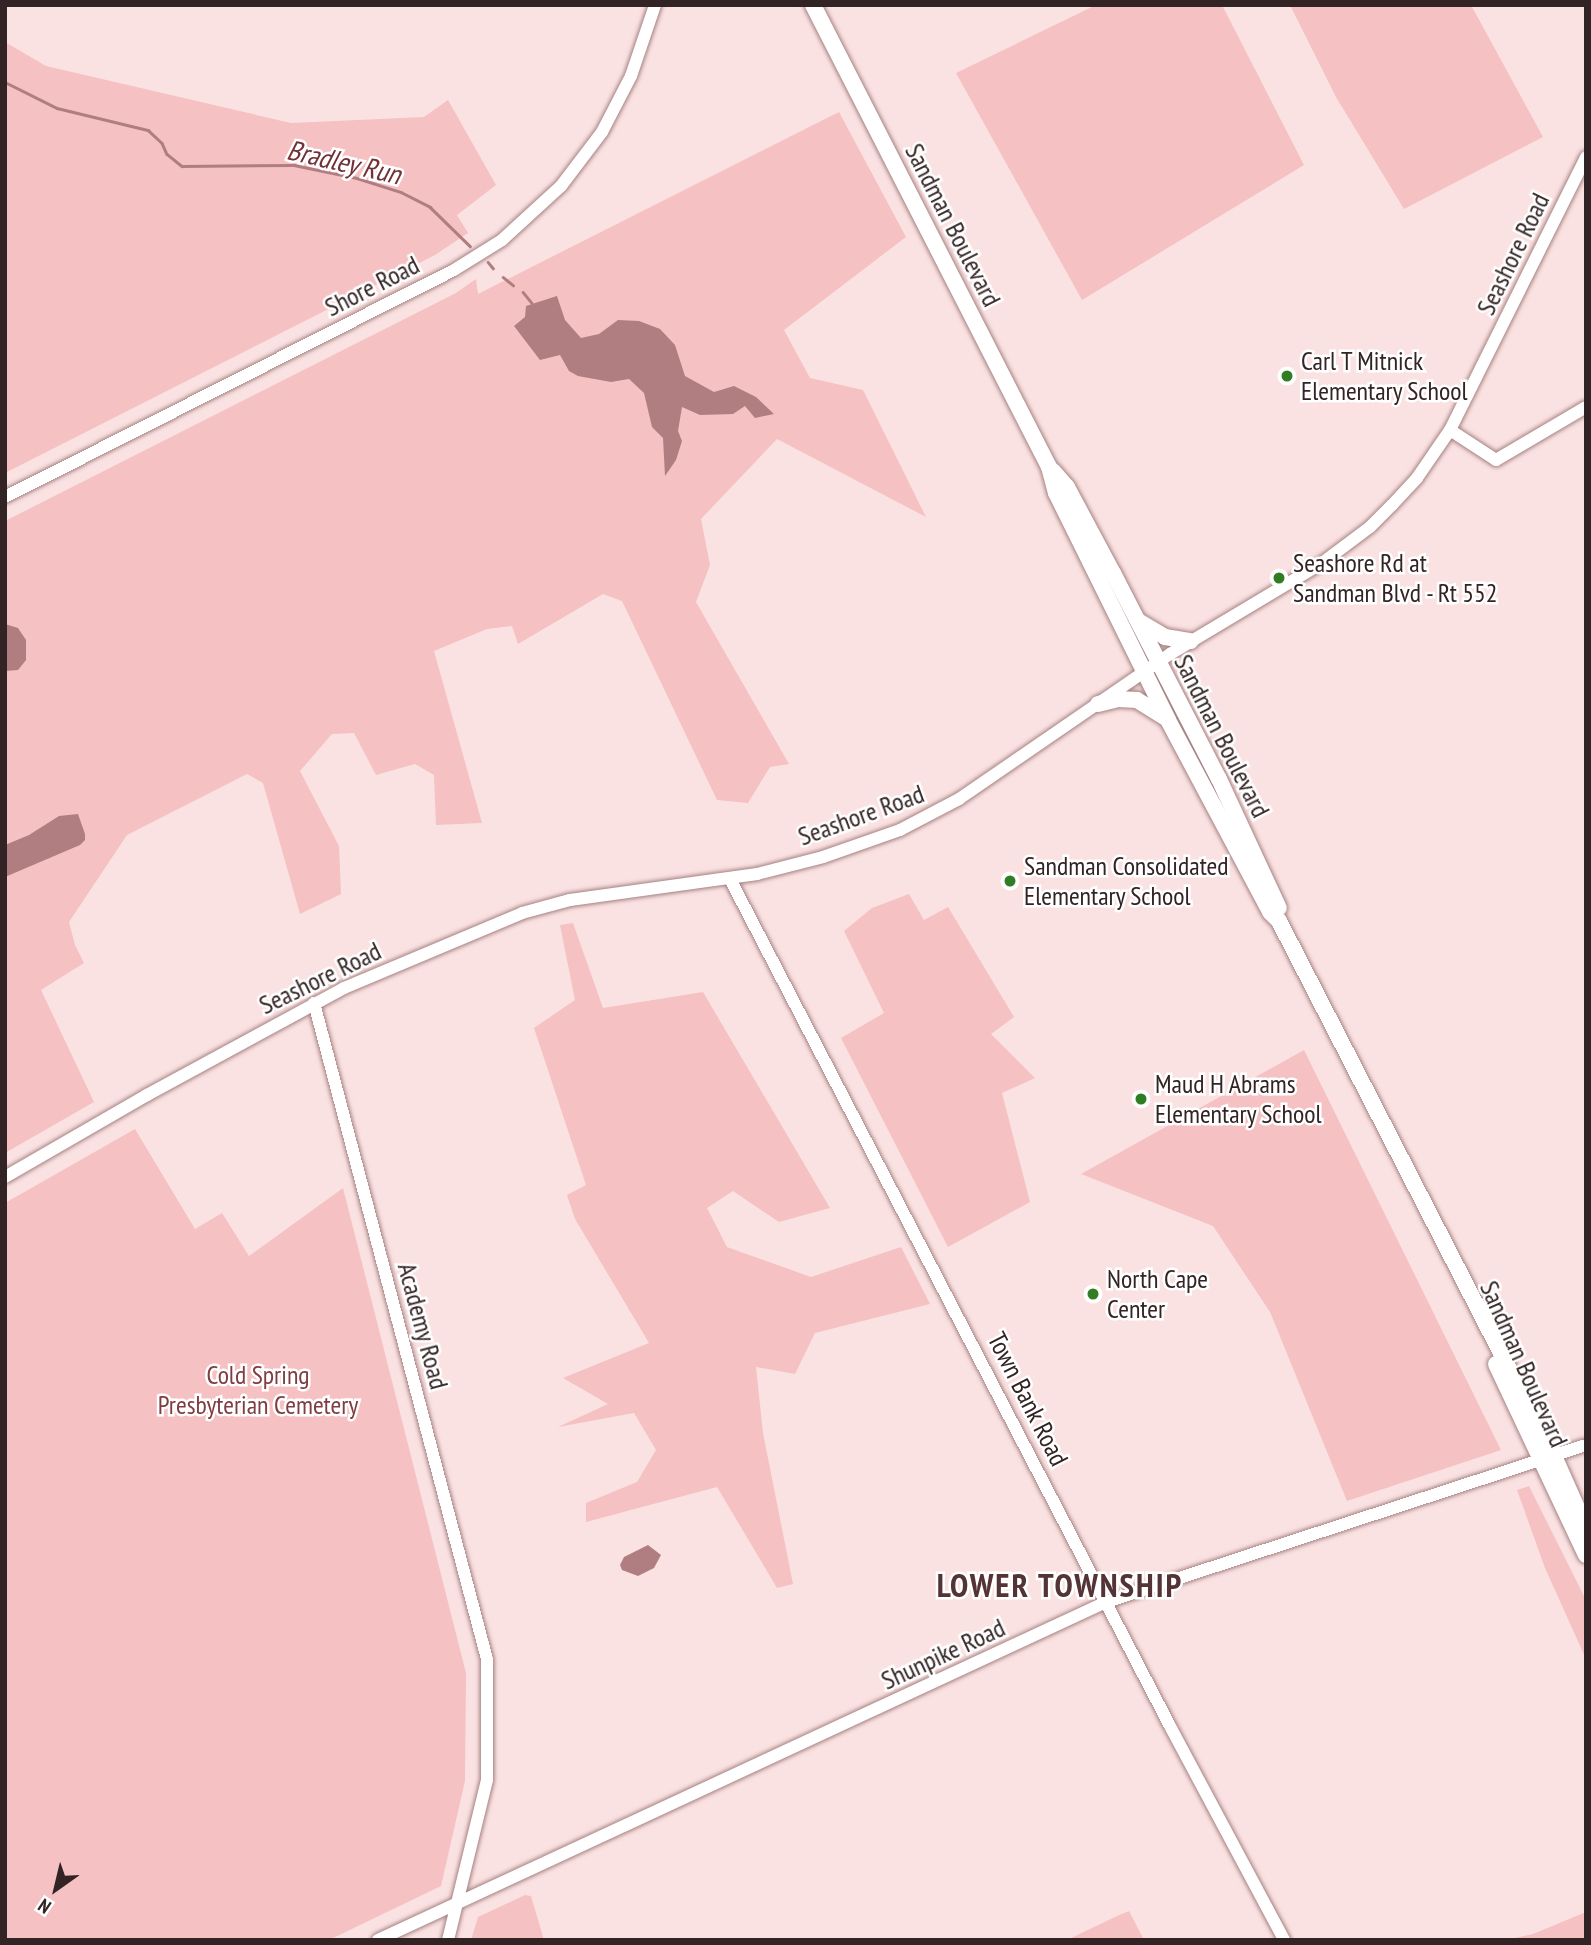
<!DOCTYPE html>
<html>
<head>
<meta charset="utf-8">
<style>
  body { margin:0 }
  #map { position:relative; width:1591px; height:1945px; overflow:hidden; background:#fbe2e2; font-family:"PT Sans Narrow",sans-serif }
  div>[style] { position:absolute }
  .green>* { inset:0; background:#f5c1c2 }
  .water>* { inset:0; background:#b07e80 }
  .stream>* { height:2.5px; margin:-1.25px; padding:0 1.25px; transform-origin:1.25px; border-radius:1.25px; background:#b07e80 }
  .roads { filter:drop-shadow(0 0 2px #a68182) drop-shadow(0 0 2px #a68182) }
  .secondary>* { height:12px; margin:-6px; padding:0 6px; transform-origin:6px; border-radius:6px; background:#fff }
  .primary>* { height:12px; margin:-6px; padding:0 6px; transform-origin:6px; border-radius:6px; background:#fff }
  .highway>* { height:16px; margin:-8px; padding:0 8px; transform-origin:8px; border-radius:8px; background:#fff }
  .dots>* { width:19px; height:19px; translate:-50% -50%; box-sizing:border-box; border:4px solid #fff; border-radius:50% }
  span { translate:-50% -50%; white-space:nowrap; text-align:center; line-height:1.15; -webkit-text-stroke:5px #fff; paint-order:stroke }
  .street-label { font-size:26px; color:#322324 }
  .poi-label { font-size:26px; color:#322324 }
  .left { translate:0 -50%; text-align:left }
  .park-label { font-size:26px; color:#7f3d42 }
  .water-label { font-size:28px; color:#723137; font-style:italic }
  .district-label { font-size:33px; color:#533335; font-weight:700; letter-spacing:2px }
  .frame { position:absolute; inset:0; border:7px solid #322324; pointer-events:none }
  .north { position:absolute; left:21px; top:1854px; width:70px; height:70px; -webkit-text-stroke:5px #fff; paint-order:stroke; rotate:214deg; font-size:19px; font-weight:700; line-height:28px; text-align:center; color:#322324 }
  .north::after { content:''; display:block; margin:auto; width:24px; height:32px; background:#322324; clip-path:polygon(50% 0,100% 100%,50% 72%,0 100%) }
</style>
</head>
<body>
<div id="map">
  <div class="green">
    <i style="clip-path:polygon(1096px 5px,1222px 5px,1304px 165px,1082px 300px,956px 73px)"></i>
    <i style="clip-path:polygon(1290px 5px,1471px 5px,1543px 137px,1404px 209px,1336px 97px)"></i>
    <i style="clip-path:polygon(5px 42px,46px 66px,291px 123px,424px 117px,448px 100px,496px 185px,457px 215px,468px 233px,435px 255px,5px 473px)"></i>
    <i style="clip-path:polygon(839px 112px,906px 237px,784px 330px,810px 378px,863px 390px,926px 517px,777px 439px,701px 519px,710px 565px,696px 602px,789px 764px,770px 767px,748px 803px,717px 800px,622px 601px,603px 594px,518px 644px,512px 626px,487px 629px,434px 651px,482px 823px,436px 825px,434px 775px,415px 764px,376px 775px,354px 733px,332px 734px,300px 771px,339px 846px,341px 894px,300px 914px,263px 783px,247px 774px,127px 835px,69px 922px,75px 945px,84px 963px,41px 990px,94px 1102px,5px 1153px,5px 521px,456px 293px,476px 279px,478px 294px)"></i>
    <i style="clip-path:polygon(909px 894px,924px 920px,948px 907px,1014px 1017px,991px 1034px,1035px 1078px,1002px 1093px,1030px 1202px,948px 1247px,841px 1038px,884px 1013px,844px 931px,872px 908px)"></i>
    <i style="clip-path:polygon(573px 923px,603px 1008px,703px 992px,830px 1208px,779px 1222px,733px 1191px,707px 1208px,727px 1247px,811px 1277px,901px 1247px,930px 1304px,815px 1333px,795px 1374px,756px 1367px,763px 1433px,793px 1584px,777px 1588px,717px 1487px,586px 1522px,586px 1503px,637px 1482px,656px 1450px,634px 1413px,558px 1427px,608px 1404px,563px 1378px,649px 1343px,575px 1219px,567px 1195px,586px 1185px,534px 1028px,575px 1000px,560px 925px)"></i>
    <i style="clip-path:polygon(1304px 1050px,1501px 1450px,1347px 1501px,1270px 1312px,1213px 1226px,1081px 1174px)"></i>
    <i style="clip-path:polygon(135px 1129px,195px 1229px,222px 1213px,249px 1256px,343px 1188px,466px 1673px,465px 1781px,441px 1886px,329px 1940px,5px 1940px,5px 1203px)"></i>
    <i style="clip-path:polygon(1529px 1486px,1586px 1600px,1586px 1659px,1545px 1568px,1517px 1490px)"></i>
    <i style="clip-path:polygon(525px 1895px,531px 1896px,544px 1940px,471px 1940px,478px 1917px)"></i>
    <i style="clip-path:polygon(1129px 1911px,1144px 1940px,1067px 1940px,1117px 1916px)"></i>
    <i style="clip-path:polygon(1586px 1912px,1586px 1940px,1506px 1940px,1533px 1934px)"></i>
  </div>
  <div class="water">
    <i style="clip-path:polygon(557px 296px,565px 320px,581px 338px,599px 334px,618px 320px,639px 321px,660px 329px,675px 345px,685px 376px,714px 392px,734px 386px,756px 397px,774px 414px,755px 418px,745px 406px,733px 414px,700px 415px,682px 407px,678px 431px,682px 441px,676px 460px,665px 476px,663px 438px,652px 427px,644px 393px,629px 379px,611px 382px,578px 376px,569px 371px,560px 355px,540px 360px,514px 326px,525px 317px,526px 306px)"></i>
    <i style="clip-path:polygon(5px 624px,18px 628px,26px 640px,26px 660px,18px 670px,5px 671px)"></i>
    <i style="clip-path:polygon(78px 814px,85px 834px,85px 840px,80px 845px,5px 877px,5px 845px,29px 835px,59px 816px)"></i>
    <i style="clip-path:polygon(648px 1545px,661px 1555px,654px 1568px,638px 1576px,622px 1570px,620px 1565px,624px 1557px)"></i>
  </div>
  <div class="stream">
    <i style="left:5px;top:82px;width:58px;rotate:26.6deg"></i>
    <i style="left:57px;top:108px;width:94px;rotate:13.6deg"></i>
    <i style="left:148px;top:130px;width:19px;rotate:43deg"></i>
    <i style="left:162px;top:143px;width:12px;rotate:66deg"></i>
    <i style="left:167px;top:154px;width:19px;rotate:39deg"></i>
    <i style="left:182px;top:166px;width:112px;rotate:-0.5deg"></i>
    <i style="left:294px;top:165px;width:64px;rotate:11.7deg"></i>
    <i style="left:357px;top:178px;width:46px;rotate:17.7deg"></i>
    <i style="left:401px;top:192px;width:33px;rotate:27deg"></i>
    <i style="left:430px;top:207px;width:56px;rotate:44.3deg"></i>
    <i style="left:488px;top:262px;width:8px;rotate:50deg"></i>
    <i style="left:503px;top:277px;width:13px;rotate:39deg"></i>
    <i style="left:523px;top:292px;width:14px;rotate:51deg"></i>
  </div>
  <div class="roads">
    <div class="secondary">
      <i style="left:1450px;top:430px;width:55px;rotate:33.1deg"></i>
      <i style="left:1496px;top:460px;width:104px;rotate:-30.5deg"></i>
      <i style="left:730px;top:879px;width:957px;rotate:62.55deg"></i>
      <i style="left:1171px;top:1728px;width:240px;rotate:61.9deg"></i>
      <i style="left:314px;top:1003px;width:678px;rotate:75.23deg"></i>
      <i style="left:487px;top:1659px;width:121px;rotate:90deg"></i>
      <i style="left:487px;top:1780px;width:165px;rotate:103.7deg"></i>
      <i style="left:5px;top:1177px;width:164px;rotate:-30deg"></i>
      <i style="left:147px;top:1095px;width:224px;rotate:-28.5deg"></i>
      <i style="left:344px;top:988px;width:193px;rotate:-22.8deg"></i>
      <i style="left:522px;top:913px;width:50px;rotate:-15.2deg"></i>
      <i style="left:570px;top:900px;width:189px;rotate:-7.9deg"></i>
      <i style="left:757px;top:874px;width:68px;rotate:-14.4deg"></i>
      <i style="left:823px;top:857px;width:82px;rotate:-19.3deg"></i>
      <i style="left:900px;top:830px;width:67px;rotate:-27.7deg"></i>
      <i style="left:959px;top:799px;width:256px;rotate:-34.5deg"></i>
      <i style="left:1170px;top:654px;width:177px;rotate:-30.9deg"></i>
      <i style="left:1322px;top:563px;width:60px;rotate:-36.9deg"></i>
      <i style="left:1370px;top:527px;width:31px;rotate:-45deg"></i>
      <i style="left:1392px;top:505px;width:37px;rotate:-47deg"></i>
      <i style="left:1417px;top:478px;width:58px;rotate:-55.5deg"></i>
      <i style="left:1450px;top:430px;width:305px;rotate:-63.5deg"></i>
      <i style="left:378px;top:1940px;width:803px;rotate:-24.9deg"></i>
      <i style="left:1106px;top:1602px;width:505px;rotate:-18.11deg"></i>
    </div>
    <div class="primary">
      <i style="left:5px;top:497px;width:503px;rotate:-26.82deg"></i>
      <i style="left:454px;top:270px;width:57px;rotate:-32deg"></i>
      <i style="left:502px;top:240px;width:80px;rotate:-42.5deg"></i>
      <i style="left:561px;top:186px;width:68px;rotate:-52.8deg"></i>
      <i style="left:602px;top:132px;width:63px;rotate:-62.6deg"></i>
      <i style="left:631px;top:76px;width:75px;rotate:-71.3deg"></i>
    </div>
    <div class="highway">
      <i style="left:813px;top:5px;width:519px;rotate:62.94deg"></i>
      <i style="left:1049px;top:467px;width:27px;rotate:75deg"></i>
      <i style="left:1056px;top:493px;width:253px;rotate:63.7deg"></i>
      <i style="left:1168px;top:720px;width:217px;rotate:62deg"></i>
      <i style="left:1270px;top:912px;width:13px;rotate:45deg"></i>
      <i style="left:1279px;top:921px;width:602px;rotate:62.8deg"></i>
      <i style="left:1554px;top:1456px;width:79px;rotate:66deg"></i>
      <i style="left:1053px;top:471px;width:21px;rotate:49deg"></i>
      <i style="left:1067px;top:487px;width:98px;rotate:61.9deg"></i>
      <i style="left:1113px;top:573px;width:232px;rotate:62.8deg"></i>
      <i style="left:1219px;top:779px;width:142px;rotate:65.1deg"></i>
      <i style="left:1140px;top:622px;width:29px;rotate:31deg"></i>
      <i style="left:1165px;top:637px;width:26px;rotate:9deg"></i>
      <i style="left:1098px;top:704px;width:21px;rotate:-14deg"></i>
      <i style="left:1118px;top:699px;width:19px;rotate:3deg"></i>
      <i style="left:1137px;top:700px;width:34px;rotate:32deg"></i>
      <i style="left:1496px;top:1364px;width:211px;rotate:64.8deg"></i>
    </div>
  </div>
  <div class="dots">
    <i style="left:1287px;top:376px;background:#317d24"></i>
    <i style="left:1279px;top:578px;background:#317d24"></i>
    <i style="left:1010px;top:881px;background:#317d24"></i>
    <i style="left:1141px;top:1099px;background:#317d24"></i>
    <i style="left:1093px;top:1294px;background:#317d24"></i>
  </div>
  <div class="street-label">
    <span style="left:953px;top:225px;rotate:63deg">Sandman Boulevard</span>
    <span style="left:1513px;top:254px;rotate:-64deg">Seashore Road</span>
    <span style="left:372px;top:286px;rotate:-27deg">Shore Road</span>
    <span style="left:1222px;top:736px;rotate:63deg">Sandman Boulevard</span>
    <span style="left:861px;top:815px;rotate:-20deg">Seashore Road</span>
    <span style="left:320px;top:978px;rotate:-26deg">Seashore Road</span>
    <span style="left:423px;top:1326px;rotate:75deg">Academy Road</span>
    <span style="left:1524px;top:1364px;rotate:66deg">Sandman Boulevard</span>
    <span style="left:1028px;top:1399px;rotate:63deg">Town Bank Road</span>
    <span style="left:943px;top:1654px;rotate:-25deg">Shunpike Road</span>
  </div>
  <div class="poi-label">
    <span class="left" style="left:1301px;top:376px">Carl T Mitnick<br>Elementary School</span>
    <span class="left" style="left:1293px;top:578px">Seashore Rd at<br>Sandman Blvd - Rt 552</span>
    <span class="left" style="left:1024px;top:881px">Sandman Consolidated<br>Elementary School</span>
    <span class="left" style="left:1155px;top:1099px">Maud H Abrams<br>Elementary School</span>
    <span class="left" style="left:1107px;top:1294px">North Cape<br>Center</span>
  </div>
  <div class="park-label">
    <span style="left:258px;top:1390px">Cold Spring<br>Presbyterian Cemetery</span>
  </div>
  <div class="water-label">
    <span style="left:344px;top:162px;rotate:13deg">Bradley Run</span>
  </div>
  <div class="district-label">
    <span style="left:1060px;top:1585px">LOWER TOWNSHIP</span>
  </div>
  <div class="frame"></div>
  <div class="north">N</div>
</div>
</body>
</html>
